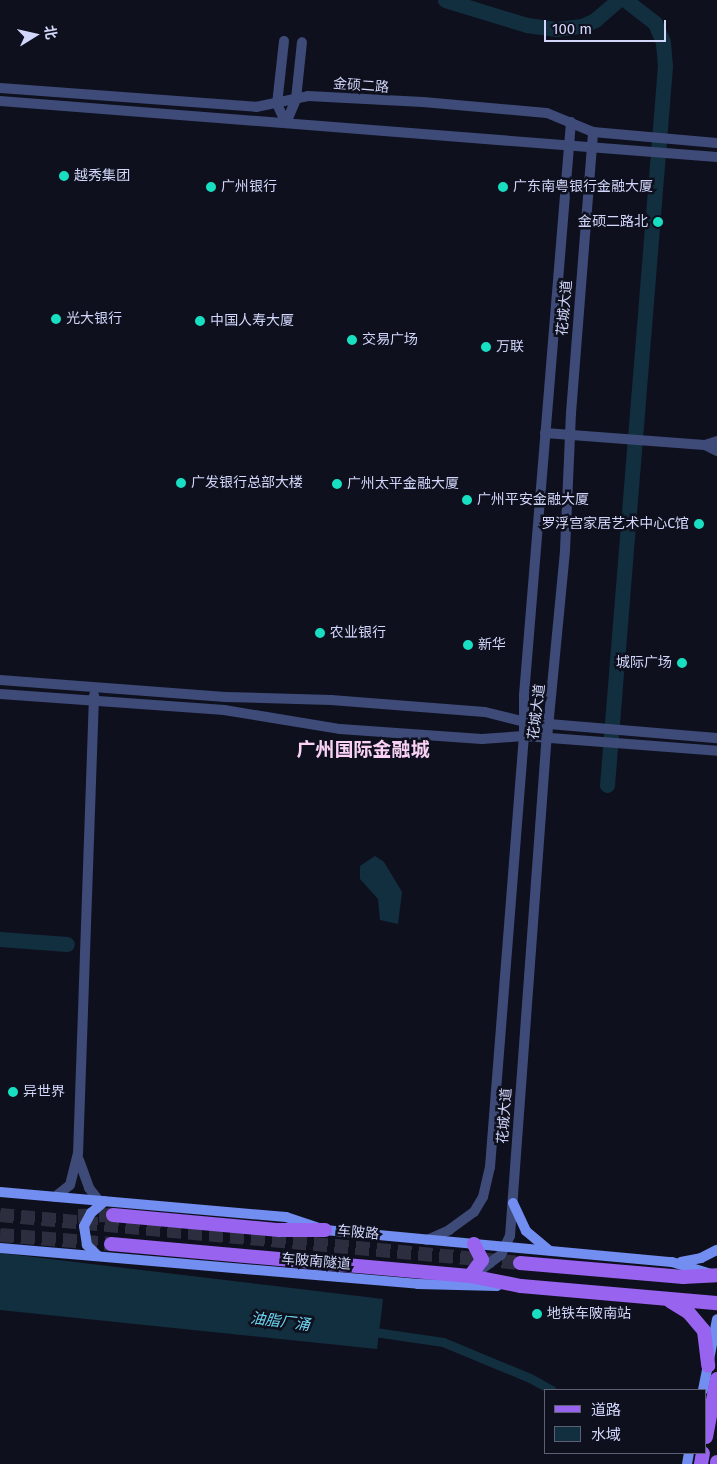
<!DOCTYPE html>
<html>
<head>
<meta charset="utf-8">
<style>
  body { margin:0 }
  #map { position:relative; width:717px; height:1464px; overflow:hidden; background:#0f101e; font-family:"Fira Sans","Noto Sans SC",sans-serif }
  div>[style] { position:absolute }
  .water>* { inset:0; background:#122f3f }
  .canal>* { height:9px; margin:-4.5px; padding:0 4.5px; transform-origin:4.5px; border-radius:4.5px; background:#122f3f }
  .river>* { height:15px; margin:-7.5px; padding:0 7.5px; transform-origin:7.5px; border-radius:7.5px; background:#122f3f }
  .primary-tunnel>* { height:14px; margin-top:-7px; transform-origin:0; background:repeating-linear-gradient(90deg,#2c2e3f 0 14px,transparent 0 21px) }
  .tertiary>* { height:10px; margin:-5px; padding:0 5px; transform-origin:5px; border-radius:5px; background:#3e4b78 }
  .secondary>* { height:10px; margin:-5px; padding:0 5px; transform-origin:5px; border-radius:5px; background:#728ef0 }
  .primary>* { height:14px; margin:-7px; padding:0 7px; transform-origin:7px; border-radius:7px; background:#9863ee }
  .dots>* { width:14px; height:14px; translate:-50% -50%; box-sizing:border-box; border:2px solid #0f101e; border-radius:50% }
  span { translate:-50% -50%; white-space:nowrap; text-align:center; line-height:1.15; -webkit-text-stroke:5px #0f101e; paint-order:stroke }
  .street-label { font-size:14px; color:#d1d6fa }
  .poi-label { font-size:14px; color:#d1d6fa }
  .left { translate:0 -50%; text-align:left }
  .right { translate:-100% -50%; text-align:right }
  .water-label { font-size:15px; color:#6ad3ef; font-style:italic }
  .district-label { font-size:19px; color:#fad2f6; font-weight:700 }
  .legend { position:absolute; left:544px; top:1389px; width:162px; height:65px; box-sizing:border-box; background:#0f101e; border:1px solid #5d5f76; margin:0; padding:6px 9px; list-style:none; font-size:15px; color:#d1d6fa }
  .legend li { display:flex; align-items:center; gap:10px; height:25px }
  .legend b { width:25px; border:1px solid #5d5f76 }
  .north { position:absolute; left:10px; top:10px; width:50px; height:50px; -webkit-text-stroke:4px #0f101e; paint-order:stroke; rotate:80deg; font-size:14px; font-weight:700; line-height:20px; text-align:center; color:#d1d6fa }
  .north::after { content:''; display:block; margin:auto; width:18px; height:22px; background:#d1d6fa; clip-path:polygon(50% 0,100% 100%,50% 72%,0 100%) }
  .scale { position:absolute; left:544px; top:20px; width:122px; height:22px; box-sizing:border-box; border:2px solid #d1d6fa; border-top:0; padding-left:6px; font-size:15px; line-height:18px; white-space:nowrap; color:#d1d6fa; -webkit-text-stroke:4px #0f101e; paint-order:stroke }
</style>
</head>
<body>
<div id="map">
  <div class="water">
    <i style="clip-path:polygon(375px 856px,384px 862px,402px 892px,398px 924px,380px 920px,378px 899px,360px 879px,360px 866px)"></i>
    <i style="clip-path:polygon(0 1253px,383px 1299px,377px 1349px,0 1310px)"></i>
  </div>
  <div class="canal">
    <i style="left:368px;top:1331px;width:76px;rotate:8.3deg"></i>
    <i style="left:443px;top:1342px;width:94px;rotate:22.5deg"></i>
    <i style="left:530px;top:1378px;width:25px;rotate:29deg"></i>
  </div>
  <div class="river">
    <i style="left:445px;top:0;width:86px;rotate:17deg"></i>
    <i style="left:527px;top:25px;width:29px;rotate:8deg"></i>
    <i style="left:556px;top:29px;width:26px;rotate:-7deg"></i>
    <i style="left:582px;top:26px;width:14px;rotate:-25deg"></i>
    <i style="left:595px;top:20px;width:30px;rotate:-41deg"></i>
    <i style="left:607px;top:785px;width:721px;rotate:-85.39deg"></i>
    <i style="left:665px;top:66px;width:24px;rotate:-95deg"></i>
    <i style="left:663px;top:42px;width:21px;rotate:-113deg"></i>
    <i style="left:655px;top:23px;width:37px;rotate:-142deg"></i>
    <i style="left:0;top:939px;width:67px;rotate:4.3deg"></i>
  </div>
  <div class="primary-tunnel">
    <i style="left:0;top:1215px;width:522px;rotate:5.27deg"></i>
    <i style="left:78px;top:1216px;width:35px;rotate:-2deg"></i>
    <i style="left:0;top:1235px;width:111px;rotate:4.6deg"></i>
  </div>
  <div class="tertiary">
    <i style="left:284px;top:41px;width:63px;rotate:96.3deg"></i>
    <i style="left:277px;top:104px;width:21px;rotate:65deg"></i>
    <i style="left:0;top:88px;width:257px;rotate:4.2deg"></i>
    <i style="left:256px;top:107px;width:53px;rotate:-11.9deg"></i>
    <i style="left:308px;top:96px;width:115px;rotate:3deg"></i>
    <i style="left:423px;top:102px;width:124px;rotate:5.1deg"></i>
    <i style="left:547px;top:113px;width:50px;rotate:22.4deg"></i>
    <i style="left:593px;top:132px;width:124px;rotate:5.1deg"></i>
    <i style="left:0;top:101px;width:719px;rotate:4.47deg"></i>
    <i style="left:286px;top:123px;width:26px;rotate:-67deg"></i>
    <i style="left:296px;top:99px;width:57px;rotate:-84deg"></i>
    <i style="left:545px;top:433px;width:160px;rotate:4.3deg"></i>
    <i style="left:705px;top:445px;width:13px;rotate:27deg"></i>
    <i style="left:705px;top:445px;width:13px;rotate:-18deg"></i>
    <i style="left:0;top:680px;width:226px;rotate:4.3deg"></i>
    <i style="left:225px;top:697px;width:106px;rotate:1.6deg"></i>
    <i style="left:331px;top:700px;width:154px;rotate:4.5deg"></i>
    <i style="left:485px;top:712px;width:41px;rotate:14deg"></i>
    <i style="left:525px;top:722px;width:193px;rotate:4.8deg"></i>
    <i style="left:0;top:694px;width:225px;rotate:4.1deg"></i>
    <i style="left:224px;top:710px;width:118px;rotate:9.3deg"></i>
    <i style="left:340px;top:729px;width:142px;rotate:4deg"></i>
    <i style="left:482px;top:739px;width:42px;rotate:-4.1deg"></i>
    <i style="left:524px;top:736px;width:194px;rotate:4.4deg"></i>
    <i style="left:79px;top:1160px;width:30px;rotate:70deg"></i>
    <i style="left:89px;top:1188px;width:16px;rotate:52deg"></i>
    <i style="left:55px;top:1197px;width:19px;rotate:-39deg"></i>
    <i style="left:70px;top:1185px;width:32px;rotate:-76deg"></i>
    <i style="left:78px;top:1154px;width:459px;rotate:-88deg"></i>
    <i style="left:427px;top:1240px;width:24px;rotate:-24deg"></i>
    <i style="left:449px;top:1230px;width:31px;rotate:-36deg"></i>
    <i style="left:474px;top:1212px;width:17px;rotate:-59deg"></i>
    <i style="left:483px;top:1197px;width:31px;rotate:-77deg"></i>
    <i style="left:490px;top:1167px;width:432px;rotate:-85.5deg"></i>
    <i style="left:524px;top:736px;width:41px;rotate:-90deg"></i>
    <i style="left:524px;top:695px;width:575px;rotate:-85.31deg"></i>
    <i style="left:474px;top:1275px;width:34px;rotate:-37deg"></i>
    <i style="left:501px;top:1255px;width:21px;rotate:-65deg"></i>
    <i style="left:510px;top:1236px;width:499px;rotate:-85.8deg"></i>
    <i style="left:547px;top:738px;width:189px;rotate:-84.5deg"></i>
    <i style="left:565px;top:550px;width:137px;rotate:-87.5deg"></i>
    <i style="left:571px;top:413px;width:282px;rotate:-85.5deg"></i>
  </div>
  <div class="secondary">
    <i style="left:0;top:1192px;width:287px;rotate:5deg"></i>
    <i style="left:286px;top:1217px;width:41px;rotate:18.4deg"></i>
    <i style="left:325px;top:1230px;width:348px;rotate:5.3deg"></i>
    <i style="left:672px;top:1262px;width:41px;rotate:17.1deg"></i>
    <i style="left:513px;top:1203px;width:31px;rotate:65deg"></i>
    <i style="left:526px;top:1231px;width:30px;rotate:40deg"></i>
    <i style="left:0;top:1248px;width:420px;rotate:4.9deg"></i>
    <i style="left:418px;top:1284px;width:79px;rotate:1.5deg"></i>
    <i style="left:98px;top:1256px;width:16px;rotate:-135deg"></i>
    <i style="left:87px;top:1245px;width:19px;rotate:-99deg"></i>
    <i style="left:84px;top:1226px;width:15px;rotate:-62deg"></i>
    <i style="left:91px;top:1213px;width:18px;rotate:-41deg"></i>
    <i style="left:681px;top:1262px;width:20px;rotate:-11deg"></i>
    <i style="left:701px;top:1258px;width:18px;rotate:-27deg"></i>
    <i style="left:703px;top:1390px;width:72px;rotate:-78.8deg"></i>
    <i style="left:687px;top:1464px;width:11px;rotate:-80deg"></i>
  </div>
  <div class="primary">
    <i style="left:113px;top:1215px;width:167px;rotate:5.2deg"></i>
    <i style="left:279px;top:1230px;width:46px"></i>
    <i style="left:111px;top:1244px;width:360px;rotate:5.1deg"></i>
    <i style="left:470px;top:1276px;width:52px;rotate:11.1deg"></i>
    <i style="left:521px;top:1286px;width:197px;rotate:5deg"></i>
    <i style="left:520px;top:1263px;width:164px;rotate:4.9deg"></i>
    <i style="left:683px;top:1277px;width:34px;rotate:-3deg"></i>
    <i style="left:470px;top:1276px;width:20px;rotate:-53deg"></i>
    <i style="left:482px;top:1260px;width:18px;rotate:-117deg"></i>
    <i style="left:670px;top:1301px;width:22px;rotate:32deg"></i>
    <i style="left:689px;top:1313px;width:23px;rotate:50deg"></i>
    <i style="left:704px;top:1331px;width:35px;rotate:83deg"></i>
    <i style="left:706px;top:1437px;width:59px;rotate:-79.3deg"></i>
    <i style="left:701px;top:1464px;width:11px;rotate:-80deg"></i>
    <i style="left:717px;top:1464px;width:2px;rotate:-90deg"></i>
  </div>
  <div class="dots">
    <i style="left:64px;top:176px;background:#18dfc1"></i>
    <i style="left:211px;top:187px;background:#18dfc1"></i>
    <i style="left:503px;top:187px;background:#18dfc1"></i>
    <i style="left:658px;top:222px;background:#18dfc1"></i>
    <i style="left:56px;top:319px;background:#18dfc1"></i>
    <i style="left:200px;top:321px;background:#18dfc1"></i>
    <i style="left:352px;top:340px;background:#18dfc1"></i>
    <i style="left:486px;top:347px;background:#18dfc1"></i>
    <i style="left:181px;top:483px;background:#18dfc1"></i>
    <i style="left:337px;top:484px;background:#18dfc1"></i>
    <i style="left:467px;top:500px;background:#18dfc1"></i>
    <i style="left:699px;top:524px;background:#18dfc1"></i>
    <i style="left:320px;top:633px;background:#18dfc1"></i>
    <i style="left:468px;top:645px;background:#18dfc1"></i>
    <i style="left:682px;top:663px;background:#18dfc1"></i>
    <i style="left:13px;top:1092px;background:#18dfc1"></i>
    <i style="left:537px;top:1314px;background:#18dfc1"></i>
  </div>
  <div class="street-label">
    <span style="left:361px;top:86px;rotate:4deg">金硕二路</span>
    <span style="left:565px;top:308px;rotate:-85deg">花城大道</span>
    <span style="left:537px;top:712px;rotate:-83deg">花城大道</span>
    <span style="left:505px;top:1116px;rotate:-86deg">花城大道</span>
    <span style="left:358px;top:1233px;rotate:5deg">车陂路</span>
    <span style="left:316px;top:1262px;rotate:5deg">车陂南隧道</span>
  </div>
  <div class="poi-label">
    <span class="left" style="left:74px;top:176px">越秀集团</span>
    <span class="left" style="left:221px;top:187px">广州银行</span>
    <span class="left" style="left:513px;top:187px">广东南粤银行金融大厦</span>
    <span class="right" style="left:648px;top:222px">金硕二路北</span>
    <span class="left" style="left:66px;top:319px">光大银行</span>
    <span class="left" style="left:210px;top:321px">中国人寿大厦</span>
    <span class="left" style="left:362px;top:340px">交易广场</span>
    <span class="left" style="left:496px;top:347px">万联</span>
    <span class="left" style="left:191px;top:483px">广发银行总部大楼</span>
    <span class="left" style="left:347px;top:484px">广州太平金融大厦</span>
    <span class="left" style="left:477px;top:500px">广州平安金融大厦</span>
    <span class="right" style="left:689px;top:524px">罗浮宫家居艺术中心C馆</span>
    <span class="left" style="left:330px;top:633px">农业银行</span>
    <span class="left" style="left:478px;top:645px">新华</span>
    <span class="right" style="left:672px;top:663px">城际广场</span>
    <span class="left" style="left:23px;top:1092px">异世界</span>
    <span class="left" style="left:547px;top:1314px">地铁车陂南站</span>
  </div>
  <div class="water-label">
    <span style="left:280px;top:1322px;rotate:7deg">油脂厂涌</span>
  </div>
  <div class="district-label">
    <span style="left:363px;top:750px">广州国际金融城</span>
  </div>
  <ul class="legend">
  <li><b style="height:6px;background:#9863ee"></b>道路</li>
  <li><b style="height:14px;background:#122f3f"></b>水域</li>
  </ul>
  <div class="north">北</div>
  <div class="scale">100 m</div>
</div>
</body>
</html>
